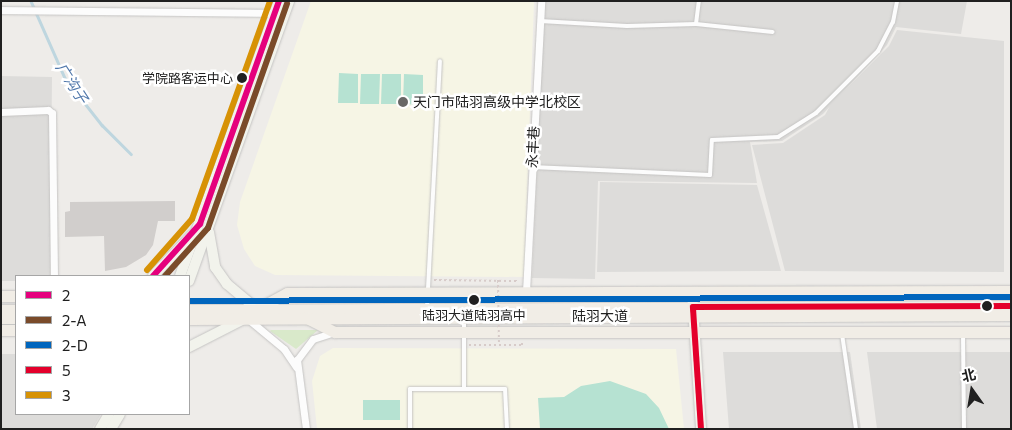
<!DOCTYPE html>
<html>
<head>
<meta charset="utf-8">
<style>
  body { margin:0 }
  #map { position:relative; width:1012px; height:430px; overflow:hidden; background:#eeece9; font-family:Commissioner,"Noto Sans SC",sans-serif }
  div>[style] { position:absolute }
  .residential>* { inset:0; background:#dddcda }
  .education>* { inset:0; background:#f6f5e5 }
  .grass>* { inset:0; background:#d9e9ca }
  .pitch>* { inset:0; background:#b6e2d2 }
  .stream>* { height:2.5px; margin:-1.25px; padding:0 1.25px; transform-origin:1.25px; border-radius:1.25px; background:#bed6df }
  .building>* { inset:0; background:#d1cecc }
  .path>* { height:2px; margin-top:-1px; transform-origin:0; background:repeating-linear-gradient(90deg,#d7cbc9 0 2.5px,transparent 0 5px) }
  .roads { filter:drop-shadow(0 0 1px #c5c4c3) drop-shadow(0 0 1px #c5c4c3) }
  .lane>* { height:4px; margin:-2px; padding:0 2px; transform-origin:2px; border-radius:2px; background:#fcfcfc }
  .street>* { height:7px; margin:-3.5px; padding:0 3.5px; transform-origin:3.5px; border-radius:3.5px; background:#fcfcfc }
  .secondary>* { height:10px; margin:-5px; padding:0 5px; transform-origin:5px; border-radius:5px; background:#f2f3ec }
  .primary>* { height:11px; margin:-5.5px; padding:0 5.5px; transform-origin:5.5px; border-radius:5.5px; background:#f1ede6 }
  .path-bridge>* { height:2px; margin-top:-1px; transform-origin:0; background:repeating-linear-gradient(90deg,#d7cbc9 0 2.5px,transparent 0 5px) }
  .bus-1>* { height:6px; margin:-3px; padding:0 3px; transform-origin:3px; border-radius:3px; background:#e5007d }
  .bus-2>* { height:6px; margin:-3px; padding:0 3px; transform-origin:3px; border-radius:3px; background:#7a4b2a }
  .bus-3>* { height:6px; margin:-3px; padding:0 3px; transform-origin:3px; border-radius:3px; background:#0065bd }
  .bus-4>* { height:6px; margin:-3px; padding:0 3px; transform-origin:3px; border-radius:3px; background:#e4002b }
  .bus-5>* { height:6px; margin:-3px; padding:0 3px; transform-origin:3px; border-radius:3px; background:#d79205 }
  .dots>* { width:14px; height:14px; translate:-50% -50%; box-sizing:border-box; border:2px solid #fff; border-radius:50% }
  span { translate:-50% -50%; white-space:nowrap; text-align:center; line-height:1.15; -webkit-text-stroke:5px #fff; paint-order:stroke }
  .bus-label { font-size:13px; color:#202020 }
  .right { translate:-100% -50%; text-align:right }
  .poi-label { font-size:14px; color:#202020 }
  .left { translate:0 -50%; text-align:left }
  .street-label { font-size:14px; color:#202020 }
  .water-label { font-size:15px; color:#5178ab; font-style:italic }
  .frame { position:absolute; inset:0; border:2px solid #202020; pointer-events:none }
  .legend { position:absolute; left:15px; top:275px; width:175px; height:140px; box-sizing:border-box; background:#fff; border:1px solid #a6a6a6; margin:0; padding:6px 9px; list-style:none; font-size:15px; color:#202020 }
  .legend li { display:flex; align-items:center; gap:10px; height:25px }
  .legend b { width:25px; border:1px solid #a6a6a6 }
  .north { position:absolute; left:947px; top:365px; width:50px; height:50px; -webkit-text-stroke:4px #fff; paint-order:stroke; rotate:347deg; font-size:14px; font-weight:700; line-height:20px; text-align:center; color:#202020 }
  .north::after { content:''; display:block; margin:auto; width:18px; height:22px; background:#202020; clip-path:polygon(50% 0,100% 100%,50% 72%,0 100%) }
</style>
</head>
<body>
<div id="map">
  <div class="residential">
    <i style="clip-path:polygon(544px 1px,967px 1px,961px 34px,896px 27px,887px 45px,823px 114px,782px 141px,750px 142px,757px 183px,598px 181px,595px 279px,532px 278px)"></i>
    <i style="clip-path:polygon(897px 30px,1004px 41px,1004px 272px,785px 271px,752px 145px,783px 143px,825px 115px,831px 104px,889px 46px)"></i>
    <i style="clip-path:polygon(1px 76px,52px 77px,50px 276px,16px 276px,16px 281px,1px 281px)"></i>
    <i style="clip-path:polygon(600px 182px,757px 185px,781px 271px,597px 272px)"></i>
    <i style="clip-path:polygon(723px 352px,850px 352px,861px 429px,729px 429px)"></i>
    <i style="clip-path:polygon(867px 352px,1011px 352px,1011px 429px,877px 429px)"></i>
    <i style="clip-path:polygon(1px 354px,16px 354px,16px 414px,101px 414px,92px 429px,1px 429px)"></i>
  </div>
  <div class="education">
    <i style="clip-path:polygon(311px 1px,534px 1px,524px 277px,275px 275px,255px 266px,244px 249px,237px 225px,240px 202px)"></i>
    <i style="clip-path:polygon(333px 348px,676px 349px,684px 429px,317px 429px,312px 381px,320px 356px)"></i>
  </div>
  <div class="grass">
    <i style="clip-path:polygon(318px 330px,296px 349px,270px 331px,271px 330px)"></i>
  </div>
  <div class="pitch">
    <i style="clip-path:polygon(339px 73px,358px 74px,358px 103px,338px 103px)"></i>
    <i style="clip-path:polygon(361px 74px,380px 74px,379px 104px,360px 104px)"></i>
    <i style="clip-path:polygon(382px 74px,401px 74px,401px 104px,381px 104px)"></i>
    <i style="clip-path:polygon(404px 74px,423px 75px,423px 105px,403px 104px)"></i>
    <i style="clip-path:polygon(610px 381px,646px 394px,659px 408px,669px 429px,540px 429px,538px 398px,564px 397px,581px 386px)"></i>
    <i style="clip-path:polygon(363px 400px,400px 400px,400px 420px,363px 420px)"></i>
  </div>
  <div class="stream">
    <i style="left:31px;top:1px;width:84px;rotate:66.2deg"></i>
    <i style="left:65px;top:78px;width:60px;rotate:51.8deg"></i>
    <i style="left:102px;top:125px;width:41px;rotate:45deg"></i>
  </div>
  <div class="building">
    <i style="clip-path:polygon(175px 201px,175px 221px,158px 221px,153px 245px,146px 255px,126px 267px,105px 271px,104px 236px,65px 237px,65px 212px,70px 211px,70px 202px)"></i>
  </div>
  <div class="path">
    <i style="left:434px;top:280px;width:85px;rotate:0.7deg"></i>
    <i style="left:469px;top:345px;width:53px"></i>
    <i style="left:522px;top:345px;width:4px;rotate:-90deg"></i>
  </div>
  <div class="roads">
    <div class="lane">
      <i style="left:540px;top:21px;width:87px;rotate:3.3deg"></i>
      <i style="left:627px;top:26px;width:69px;rotate:-1.7deg"></i>
      <i style="left:696px;top:24px;width:77px;rotate:5.9deg"></i>
      <i style="left:696px;top:24px;width:23px;rotate:-83deg"></i>
      <i style="left:532px;top:167px;width:178px;rotate:2.6deg"></i>
      <i style="left:710px;top:175px;width:35px;rotate:-87deg"></i>
      <i style="left:712px;top:140px;width:66px;rotate:-2.6deg"></i>
      <i style="left:778px;top:137px;width:45px;rotate:-32.3deg"></i>
      <i style="left:816px;top:113px;width:88px;rotate:-45deg"></i>
      <i style="left:878px;top:51px;width:33px;rotate:-63deg"></i>
      <i style="left:893px;top:22px;width:21px;rotate:-79deg"></i>
      <i style="left:427px;top:308px;width:247px;rotate:-87deg"></i>
      <i style="left:464px;top:319px;width:70px;rotate:90deg"></i>
      <i style="left:842px;top:334px;width:96px;rotate:81.6deg"></i>
      <i style="left:963px;top:334px;width:95px;rotate:89.4deg"></i>
      <i style="left:410px;top:429px;width:40px;rotate:-90deg"></i>
      <i style="left:410px;top:389px;width:95px"></i>
      <i style="left:505px;top:389px;width:40px;rotate:87.1deg"></i>
    </div>
    <div class="street">
      <i style="left:1px;top:10px;width:277px;rotate:0.6deg"></i>
      <i style="left:1px;top:112px;width:47px;rotate:-2.4deg"></i>
      <i style="left:48px;top:110px;width:5px;rotate:37deg"></i>
      <i style="left:52px;top:113px;width:163px;rotate:89.3deg"></i>
      <i style="left:526px;top:292px;width:291px;rotate:-87deg"></i>
      <i style="left:248px;top:319px;width:47px;rotate:39.8deg"></i>
      <i style="left:284px;top:349px;width:22px;rotate:56deg"></i>
      <i style="left:306px;top:429px;width:70px;rotate:-97.4deg"></i>
      <i style="left:297px;top:360px;width:26px;rotate:-53deg"></i>
      <i style="left:313px;top:339px;width:22px;rotate:-18deg"></i>
    </div>
    <div class="secondary">
      <i style="left:209px;top:232px;width:36px;rotate:80deg"></i>
      <i style="left:215px;top:267px;width:21px;rotate:55deg"></i>
      <i style="left:227px;top:284px;width:39px;rotate:40deg"></i>
      <i style="left:153px;top:276px;width:57px;rotate:-46.4deg"></i>
      <i style="left:180px;top:276px;width:292px;rotate:-70.2deg"></i>
      <i style="left:189px;top:281px;width:297px;rotate:-70.3deg"></i>
      <i style="left:692px;top:292px;width:137px;rotate:86.2deg"></i>
      <i style="left:189px;top:347px;width:62px;rotate:-27deg"></i>
      <i style="left:100px;top:429px;width:17px;rotate:-59deg"></i>
      <i style="left:111px;top:429px;width:17px;rotate:-59deg"></i>
    </div>
    <div class="primary">
      <i style="left:1px;top:296px;width:15px"></i>
      <i style="left:259px;top:308px;width:32px;rotate:-28deg"></i>
      <i style="left:287px;top:293px;width:724px;rotate:-0.16deg"></i>
      <i style="left:1px;top:310px;width:15px"></i>
      <i style="left:189px;top:310px;width:822px;rotate:-0.28deg"></i>
      <i style="left:1px;top:318px;width:15px"></i>
      <i style="left:307px;top:318px;width:31px;rotate:27deg"></i>
      <i style="left:335px;top:332px;width:676px"></i>
      <i style="left:189px;top:319px;width:822px;rotate:-0.28deg"></i>
      <i style="left:1px;top:330px;width:15px"></i>
    </div>
  </div>
  <div class="path-bridge">
    <i style="left:498px;top:280px;width:65px;rotate:89.1deg"></i>
  </div>
  <div class="bus-1">
    <i style="left:153px;top:276px;width:70px;rotate:-47.9deg"></i>
    <i style="left:200px;top:224px;width:237px;rotate:-70.5deg"></i>
  </div>
  <div class="bus-2">
    <i style="left:165px;top:276px;width:64px;rotate:-48.1deg"></i>
    <i style="left:208px;top:228px;width:238px;rotate:-70.6deg"></i>
  </div>
  <div class="bus-3">
    <i style="left:189px;top:301px;width:822px;rotate:-0.28deg"></i>
  </div>
  <div class="bus-4">
    <i style="left:701px;top:429px;width:122px;rotate:-93.8deg"></i>
    <i style="left:693px;top:307px;width:318px;rotate:-0.2deg"></i>
  </div>
  <div class="bus-5">
    <i style="left:147px;top:270px;width:68px;rotate:-48.6deg"></i>
    <i style="left:192px;top:219px;width:232px;rotate:-70.3deg"></i>
  </div>
  <div class="dots">
    <i style="left:242px;top:78px;background:#202020"></i>
    <i style="left:403px;top:102px;background:#686766"></i>
    <i style="left:474px;top:300px;background:#202020"></i>
    <i style="left:987px;top:306px;background:#202020"></i>
  </div>
  <div class="bus-label">
    <span class="right" style="left:233px;top:78px">学院路客运中心</span>
    <span style="left:474px;top:315px">陆羽大道陆羽高中</span>
  </div>
  <div class="poi-label">
    <span class="left" style="left:413px;top:102px">天门市陆羽高级中学北校区</span>
  </div>
  <div class="street-label">
    <span style="left:533px;top:147px;rotate:-87deg">永丰巷</span>
    <span style="left:600px;top:316px">陆羽大道</span>
  </div>
  <div class="water-label">
    <span style="left:72px;top:83px;rotate:57deg">广沟子</span>
  </div>
  <div class="frame"></div>
  <ul class="legend">
  <li><b style="height:6px;background:#e5007d"></b>2</li>
  <li><b style="height:6px;background:#7a4b2a"></b>2-A</li>
  <li><b style="height:6px;background:#0065bd"></b>2-D</li>
  <li><b style="height:6px;background:#e4002b"></b>5</li>
  <li><b style="height:6px;background:#d79205"></b>3</li>
  </ul>
  <div class="north">北</div>
</div>
</body>
</html>
